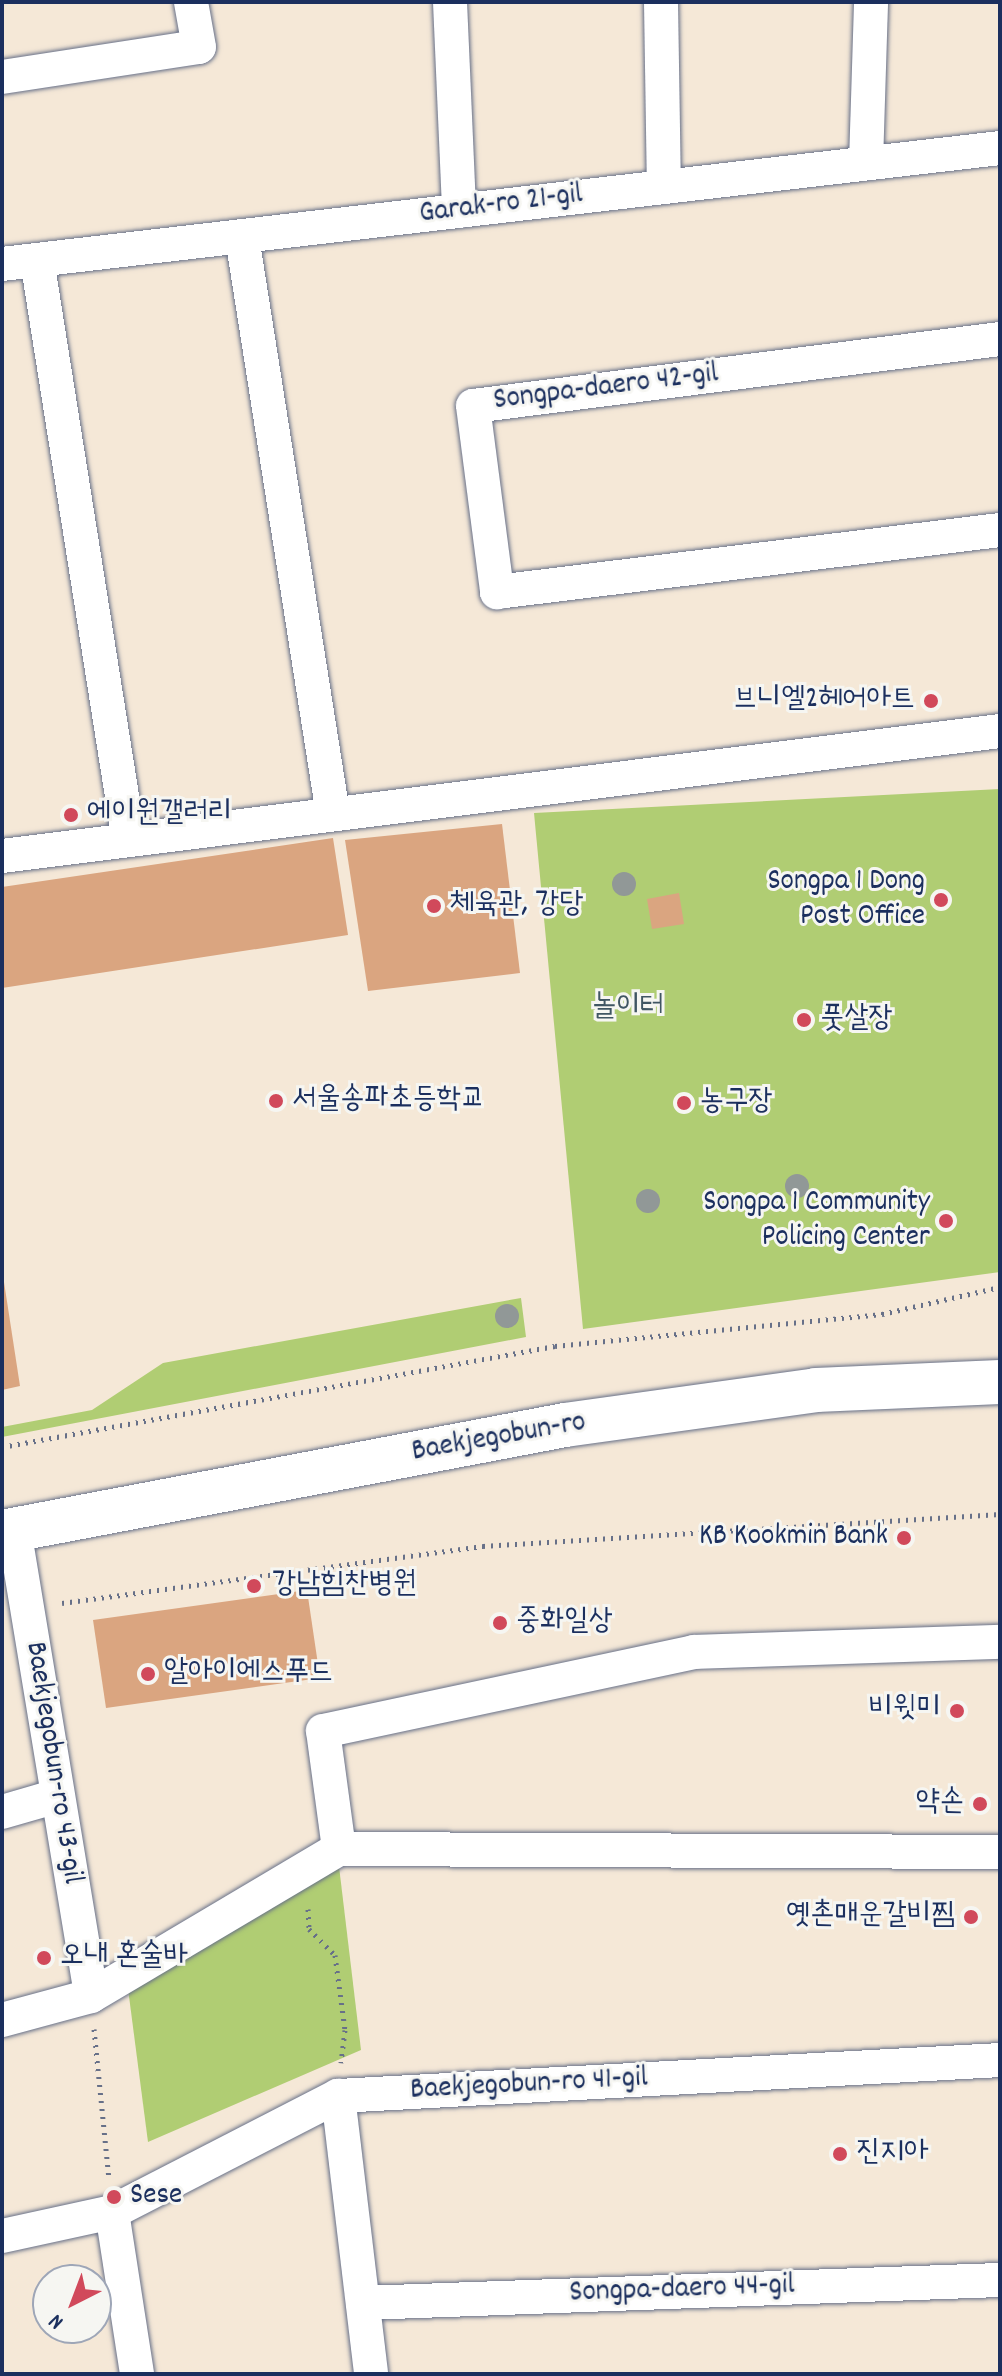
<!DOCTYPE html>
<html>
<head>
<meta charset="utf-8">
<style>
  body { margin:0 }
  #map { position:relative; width:1002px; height:2376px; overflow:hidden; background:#f5e8d7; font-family:Dekko,"Poor Story",sans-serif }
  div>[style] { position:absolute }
  .green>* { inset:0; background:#b0cd73 }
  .building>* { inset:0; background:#daa580 }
  .path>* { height:5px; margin-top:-2.5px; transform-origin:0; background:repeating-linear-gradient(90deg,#677088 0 2px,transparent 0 8px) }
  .roads { filter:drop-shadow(0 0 2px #677088) drop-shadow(0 0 2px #677088) }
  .street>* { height:34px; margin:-17px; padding:0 17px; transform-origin:17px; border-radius:17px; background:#fff }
  .secondary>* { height:44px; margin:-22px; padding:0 22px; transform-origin:22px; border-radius:22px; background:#fff }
  .trees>* { width:24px; height:24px; margin:-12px; border-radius:50%; background:#919897 }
  .dots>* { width:22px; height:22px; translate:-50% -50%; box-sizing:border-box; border:4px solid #f6f6f2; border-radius:50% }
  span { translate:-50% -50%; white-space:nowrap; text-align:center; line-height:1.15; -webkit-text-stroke:6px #f6f6f2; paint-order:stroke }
  .street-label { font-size:30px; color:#1b2f5e }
  .poi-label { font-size:30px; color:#1b2f5e }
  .right { translate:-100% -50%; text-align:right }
  .left { translate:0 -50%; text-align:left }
  .park-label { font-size:30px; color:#405663 }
  .frame { position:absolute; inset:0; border:4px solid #1b2f5e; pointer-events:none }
  .north { position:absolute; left:32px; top:2264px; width:80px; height:80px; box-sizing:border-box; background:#f6f6f2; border:2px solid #9ea6b7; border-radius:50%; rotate:222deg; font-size:22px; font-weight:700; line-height:32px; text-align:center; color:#1b2f5e }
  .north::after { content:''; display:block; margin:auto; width:28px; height:36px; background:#d1495b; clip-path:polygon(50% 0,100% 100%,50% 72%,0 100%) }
</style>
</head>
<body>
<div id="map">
  <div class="green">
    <i style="clip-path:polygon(1000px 789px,1000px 1272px,583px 1329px,534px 813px)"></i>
    <i style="clip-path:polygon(521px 1298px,526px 1337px,2px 1437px,2px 1427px,92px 1410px,163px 1363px)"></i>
    <i style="clip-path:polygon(338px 1858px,361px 2050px,148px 2142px,127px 1981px)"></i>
  </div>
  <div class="building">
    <i style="clip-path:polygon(502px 824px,520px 973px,368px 991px,345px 840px)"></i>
    <i style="clip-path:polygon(333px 838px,348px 935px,2px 988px,2px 887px)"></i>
    <i style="clip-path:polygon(679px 893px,684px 924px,652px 929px,647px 899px)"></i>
    <i style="clip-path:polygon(2px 1269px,20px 1386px,2px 1390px)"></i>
    <i style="clip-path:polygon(307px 1590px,320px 1678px,106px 1708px,93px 1620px)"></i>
  </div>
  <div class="path">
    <i style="left:2px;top:1447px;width:562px;rotate:-10.35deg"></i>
    <i style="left:555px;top:1346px;width:329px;rotate:-5.6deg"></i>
    <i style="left:882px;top:1314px;width:121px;rotate:-12.9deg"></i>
    <i style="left:62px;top:1603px;width:425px;rotate:-7.7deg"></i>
    <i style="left:483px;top:1546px;width:518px;rotate:-3.54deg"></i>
    <i style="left:308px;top:1909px;width:20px;rotate:87deg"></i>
    <i style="left:309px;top:1929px;width:37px;rotate:45deg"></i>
    <i style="left:335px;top:1955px;width:76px;rotate:82.4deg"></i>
    <i style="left:345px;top:2030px;width:33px;rotate:97deg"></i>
    <i style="left:94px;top:2029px;width:150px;rotate:84.3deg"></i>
  </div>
  <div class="roads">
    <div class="street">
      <i style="left:450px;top:2px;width:209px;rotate:87.5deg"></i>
      <i style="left:661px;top:2px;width:185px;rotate:89.1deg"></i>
      <i style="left:2px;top:77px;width:199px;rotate:-8.7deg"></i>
      <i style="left:199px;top:47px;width:46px;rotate:-100.1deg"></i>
      <i style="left:866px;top:163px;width:161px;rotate:-88.2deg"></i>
      <i style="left:242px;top:237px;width:584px;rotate:81.04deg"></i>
      <i style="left:37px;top:260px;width:587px;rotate:80.99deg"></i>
      <i style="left:2px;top:264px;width:1005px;rotate:-6.63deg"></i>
      <i style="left:1000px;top:339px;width:531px;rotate:172.75deg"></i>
      <i style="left:473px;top:406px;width:188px;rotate:82.6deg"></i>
      <i style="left:497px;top:592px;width:507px;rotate:-7.03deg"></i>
      <i style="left:2px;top:856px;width:1006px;rotate:-7.14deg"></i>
      <i style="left:14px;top:1529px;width:473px;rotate:80.6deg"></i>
      <i style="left:2px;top:1812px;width:57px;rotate:-16.2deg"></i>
      <i style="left:339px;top:1849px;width:119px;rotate:-97.7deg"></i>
      <i style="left:323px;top:1731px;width:379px;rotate:-12deg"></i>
      <i style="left:694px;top:1652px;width:306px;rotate:-1.9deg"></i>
      <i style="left:339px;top:1849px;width:661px;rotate:0.26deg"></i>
      <i style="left:2px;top:2020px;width:92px;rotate:-15.1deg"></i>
      <i style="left:91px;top:1996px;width:288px;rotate:-30.7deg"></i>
      <i style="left:338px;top:2096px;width:280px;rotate:83.2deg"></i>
      <i style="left:112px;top:2212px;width:164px;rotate:81.2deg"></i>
      <i style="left:2px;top:2236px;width:113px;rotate:-12.3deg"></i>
      <i style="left:112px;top:2212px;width:254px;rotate:-27.2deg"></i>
      <i style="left:338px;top:2096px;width:663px;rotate:-3.11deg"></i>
      <i style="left:363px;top:2303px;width:637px;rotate:-2.07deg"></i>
    </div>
    <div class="secondary">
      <i style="left:2px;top:1532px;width:573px;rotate:-10.76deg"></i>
      <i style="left:565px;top:1425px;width:253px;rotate:-7.9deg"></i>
      <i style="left:816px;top:1390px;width:184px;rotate:-2.5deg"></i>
    </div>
  </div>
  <div class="trees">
    <i style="left:624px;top:884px"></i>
    <i style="left:797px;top:1186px"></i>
    <i style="left:648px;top:1201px"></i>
    <i style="left:507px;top:1316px"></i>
  </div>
  <div class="dots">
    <i style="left:931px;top:701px;background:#d1495b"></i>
    <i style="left:71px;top:815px;background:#d1495b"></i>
    <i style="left:941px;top:900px;background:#d1495b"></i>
    <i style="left:434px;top:906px;background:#d1495b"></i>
    <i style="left:804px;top:1020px;background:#d1495b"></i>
    <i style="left:276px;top:1101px;background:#d1495b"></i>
    <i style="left:684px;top:1103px;background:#d1495b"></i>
    <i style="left:946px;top:1221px;background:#d1495b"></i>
    <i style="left:904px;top:1538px;background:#d1495b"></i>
    <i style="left:254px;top:1586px;background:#d1495b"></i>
    <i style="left:500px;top:1623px;background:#d1495b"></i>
    <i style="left:148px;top:1674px;background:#d1495b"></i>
    <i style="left:957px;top:1711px;background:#d1495b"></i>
    <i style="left:980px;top:1804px;background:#d1495b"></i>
    <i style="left:971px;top:1917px;background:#d1495b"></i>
    <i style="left:44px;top:1958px;background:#d1495b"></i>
    <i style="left:840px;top:2154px;background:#d1495b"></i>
    <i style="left:114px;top:2197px;background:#d1495b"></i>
  </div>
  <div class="street-label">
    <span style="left:501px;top:206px;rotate:-7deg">Garak-ro 21-gil</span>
    <span style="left:606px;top:389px;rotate:-7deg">Songpa-daero 42-gil</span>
    <span style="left:499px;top:1439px;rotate:-10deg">Baekjegobun-ro</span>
    <span style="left:52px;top:1763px;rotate:81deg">Baekjegobun-ro 43-gil</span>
    <span style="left:529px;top:2086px;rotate:-3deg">Baekjegobun-ro 41-gil</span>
    <span style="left:682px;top:2291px;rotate:-2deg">Songpa-daero 44-gil</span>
  </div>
  <div class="poi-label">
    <span class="right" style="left:915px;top:701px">브니엘2헤어아트</span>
    <span class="left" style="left:87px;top:815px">에이원갤러리</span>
    <span class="right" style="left:925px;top:900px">Songpa 1 Dong<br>Post Office</span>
    <span class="left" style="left:450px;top:906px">체육관, 강당</span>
    <span class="left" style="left:820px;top:1020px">풋살장</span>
    <span class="left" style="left:292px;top:1101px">서울송파초등학교</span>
    <span class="left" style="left:700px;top:1103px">농구장</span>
    <span class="right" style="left:930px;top:1221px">Songpa 1 Community<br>Policing Center</span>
    <span class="right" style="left:888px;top:1538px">KB Kookmin Bank</span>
    <span class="left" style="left:272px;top:1586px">강남힘찬병원</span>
    <span class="left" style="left:516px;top:1623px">중화일상</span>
    <span class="left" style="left:164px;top:1674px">알아이에스푸드</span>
    <span class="right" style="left:941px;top:1711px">비윗미</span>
    <span class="right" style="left:964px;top:1804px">약손</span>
    <span class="right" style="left:955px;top:1917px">옛촌매운갈비찜</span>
    <span class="left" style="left:60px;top:1958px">오내 혼술바</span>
    <span class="left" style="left:856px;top:2154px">진지아</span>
    <span class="left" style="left:130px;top:2197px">Sese</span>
  </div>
  <div class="park-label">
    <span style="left:628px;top:1009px">놀이터</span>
  </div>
  <div class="frame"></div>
  <div class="north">N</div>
</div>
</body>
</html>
